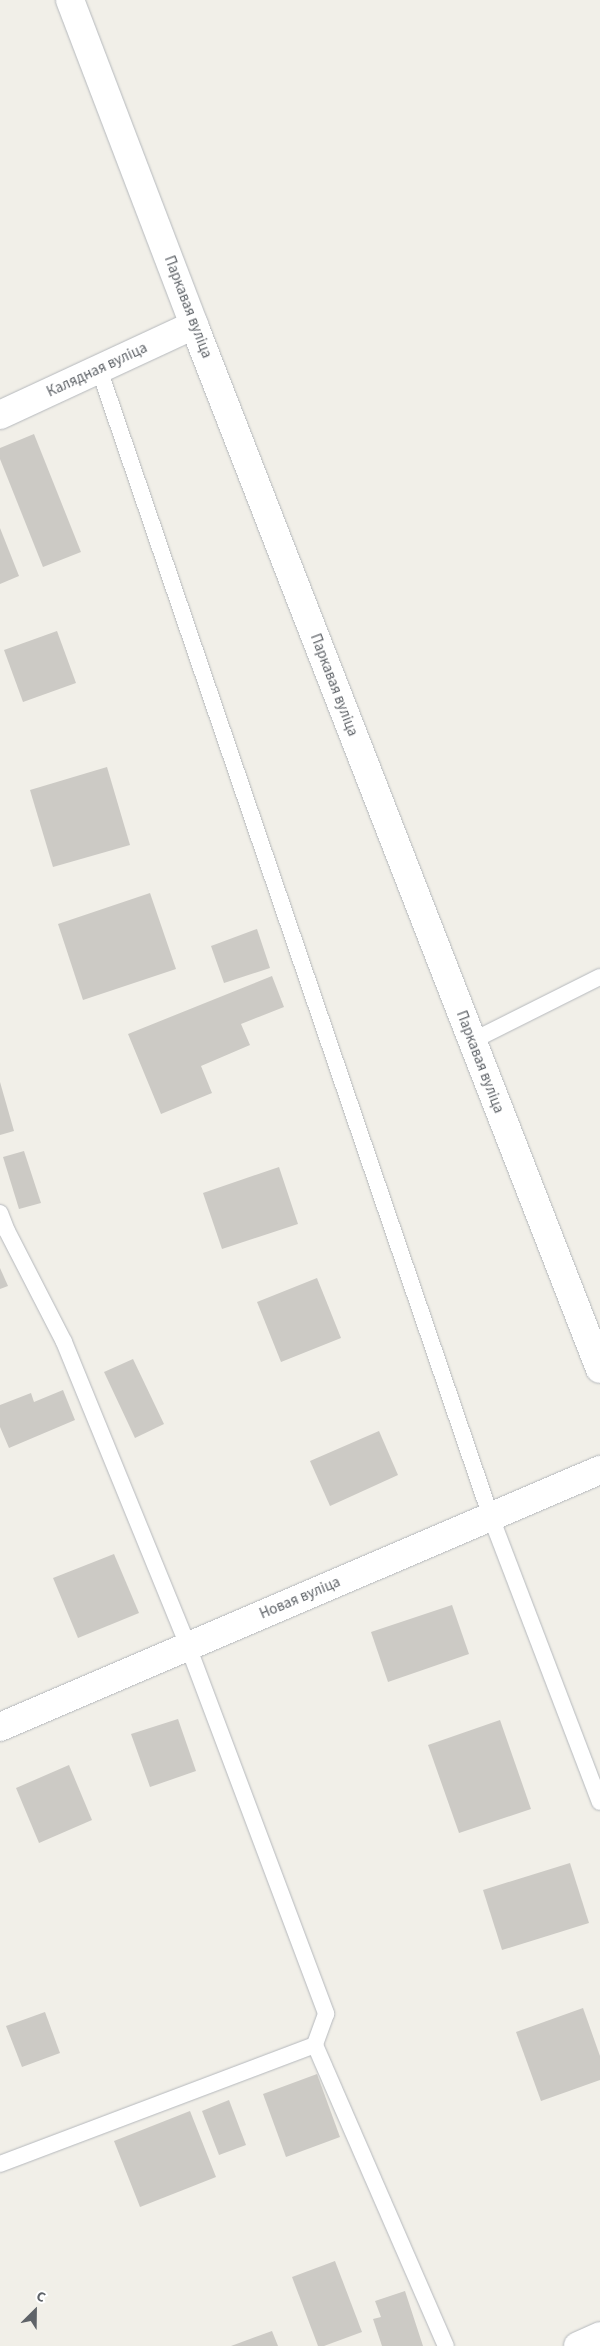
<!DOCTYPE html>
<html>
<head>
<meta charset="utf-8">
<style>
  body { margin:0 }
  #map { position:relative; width:600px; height:2346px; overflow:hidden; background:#f1efe8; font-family:"Source Sans 3",sans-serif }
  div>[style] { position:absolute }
  .building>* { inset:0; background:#cccac5 }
  .roads { filter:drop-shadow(0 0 1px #b5b8bc) drop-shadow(0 0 1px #b5b8bc) }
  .lane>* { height:16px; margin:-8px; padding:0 8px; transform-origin:8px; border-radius:8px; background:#fff }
  .street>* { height:28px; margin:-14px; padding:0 14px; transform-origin:14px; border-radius:14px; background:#fff }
  .secondary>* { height:28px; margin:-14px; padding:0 14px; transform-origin:14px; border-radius:14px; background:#fff }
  span { translate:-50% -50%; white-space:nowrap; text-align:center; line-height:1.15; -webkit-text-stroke:4px #fff; paint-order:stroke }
  .street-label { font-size:15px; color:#5f6368 }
  .north { position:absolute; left:10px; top:2286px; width:50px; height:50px; -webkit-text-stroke:4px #fff; paint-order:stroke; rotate:23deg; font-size:14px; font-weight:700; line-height:20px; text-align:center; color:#5f6368 }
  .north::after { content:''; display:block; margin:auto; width:18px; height:22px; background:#5f6368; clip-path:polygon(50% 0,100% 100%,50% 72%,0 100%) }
</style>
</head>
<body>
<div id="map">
  <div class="building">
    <i style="clip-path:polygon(34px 434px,81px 552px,43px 567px,0 459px,0 448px)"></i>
    <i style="clip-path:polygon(0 528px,19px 576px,0 584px)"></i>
    <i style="clip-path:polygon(57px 631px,76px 683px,23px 702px,4px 650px)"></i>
    <i style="clip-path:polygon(107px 767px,130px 845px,53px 867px,30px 790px)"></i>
    <i style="clip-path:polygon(150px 893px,176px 969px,83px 1000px,58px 924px)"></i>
    <i style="clip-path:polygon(257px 929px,270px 968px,224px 983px,211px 946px)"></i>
    <i style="clip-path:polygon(272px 976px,284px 1007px,241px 1024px,250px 1045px,201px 1066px,212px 1093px,161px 1114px,128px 1034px)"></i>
    <i style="clip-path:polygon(0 1082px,14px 1131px,0 1135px)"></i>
    <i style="clip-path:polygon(24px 1151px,41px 1203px,19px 1209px,3px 1157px)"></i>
    <i style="clip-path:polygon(279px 1167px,298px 1224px,222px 1249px,203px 1193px)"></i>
    <i style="clip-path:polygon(0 1268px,8px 1286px,0 1289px)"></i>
    <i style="clip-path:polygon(317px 1278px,341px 1338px,281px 1362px,257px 1302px)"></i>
    <i style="clip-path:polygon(133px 1359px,164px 1424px,135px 1438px,104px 1372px)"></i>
    <i style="clip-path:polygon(63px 1390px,75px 1420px,9px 1448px,0 1427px,0 1405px,31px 1393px,34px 1402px)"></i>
    <i style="clip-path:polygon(379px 1431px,398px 1475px,330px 1506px,310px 1461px)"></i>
    <i style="clip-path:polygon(114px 1554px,139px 1613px,78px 1638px,53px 1578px)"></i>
    <i style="clip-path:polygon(452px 1605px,469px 1654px,388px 1682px,371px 1632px)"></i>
    <i style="clip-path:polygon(178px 1719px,196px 1771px,150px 1787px,131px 1734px)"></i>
    <i style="clip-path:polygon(500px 1720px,531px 1809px,459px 1833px,428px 1745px)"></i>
    <i style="clip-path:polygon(69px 1765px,92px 1820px,39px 1843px,16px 1788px)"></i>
    <i style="clip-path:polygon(570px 1863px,589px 1923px,502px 1950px,483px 1890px)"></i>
    <i style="clip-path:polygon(583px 2008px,600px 2056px,600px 2080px,541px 2101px,516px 2032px)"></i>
    <i style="clip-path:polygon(45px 2012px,60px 2053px,22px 2067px,6px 2026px)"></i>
    <i style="clip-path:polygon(317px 2074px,340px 2137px,286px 2157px,263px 2094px)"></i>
    <i style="clip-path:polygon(229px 2100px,246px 2145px,219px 2155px,202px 2111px)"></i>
    <i style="clip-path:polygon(190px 2111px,216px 2177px,140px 2207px,114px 2141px)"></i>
    <i style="clip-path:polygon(335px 2261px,362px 2332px,324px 2346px,318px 2346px,292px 2277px)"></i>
    <i style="clip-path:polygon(405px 2291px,423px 2346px,382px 2346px,373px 2319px,381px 2317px,375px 2301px)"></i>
    <i style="clip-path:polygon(272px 2331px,278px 2346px,231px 2346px)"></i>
  </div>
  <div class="roads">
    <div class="lane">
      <i style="left:99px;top:369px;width:1213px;rotate:71.15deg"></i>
      <i style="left:491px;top:1517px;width:305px;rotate:69.1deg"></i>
      <i style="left:472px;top:1041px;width:143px;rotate:-26.6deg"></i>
      <i style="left:0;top:1213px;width:19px;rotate:69deg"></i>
      <i style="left:7px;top:1231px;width:125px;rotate:62.8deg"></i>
      <i style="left:64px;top:1342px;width:328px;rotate:67.8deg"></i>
      <i style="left:188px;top:1646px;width:393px;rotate:69.4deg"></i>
      <i style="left:326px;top:2014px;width:33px;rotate:110deg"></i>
      <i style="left:0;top:2164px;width:337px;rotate:-20.7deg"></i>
      <i style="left:315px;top:2045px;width:328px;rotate:66.5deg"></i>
    </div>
    <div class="street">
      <i style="left:0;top:415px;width:214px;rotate:-24.9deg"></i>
      <i style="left:0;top:1727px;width:653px;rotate:-23.19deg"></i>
      <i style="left:578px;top:2346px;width:24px;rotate:-24deg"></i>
    </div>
    <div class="secondary">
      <i style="left:70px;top:0;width:348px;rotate:69.1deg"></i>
      <i style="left:194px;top:325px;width:1120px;rotate:68.75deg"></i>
    </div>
  </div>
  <div class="street-label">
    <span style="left:188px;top:307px;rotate:69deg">Паркавая вуліца</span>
    <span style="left:97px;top:370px;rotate:-25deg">Калядная вуліца</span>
    <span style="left:334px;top:685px;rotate:69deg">Паркавая вуліца</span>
    <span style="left:480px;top:1062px;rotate:69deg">Паркавая вуліца</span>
    <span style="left:300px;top:1598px;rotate:-23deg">Новая вуліца</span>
  </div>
  <div class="north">С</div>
</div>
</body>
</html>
